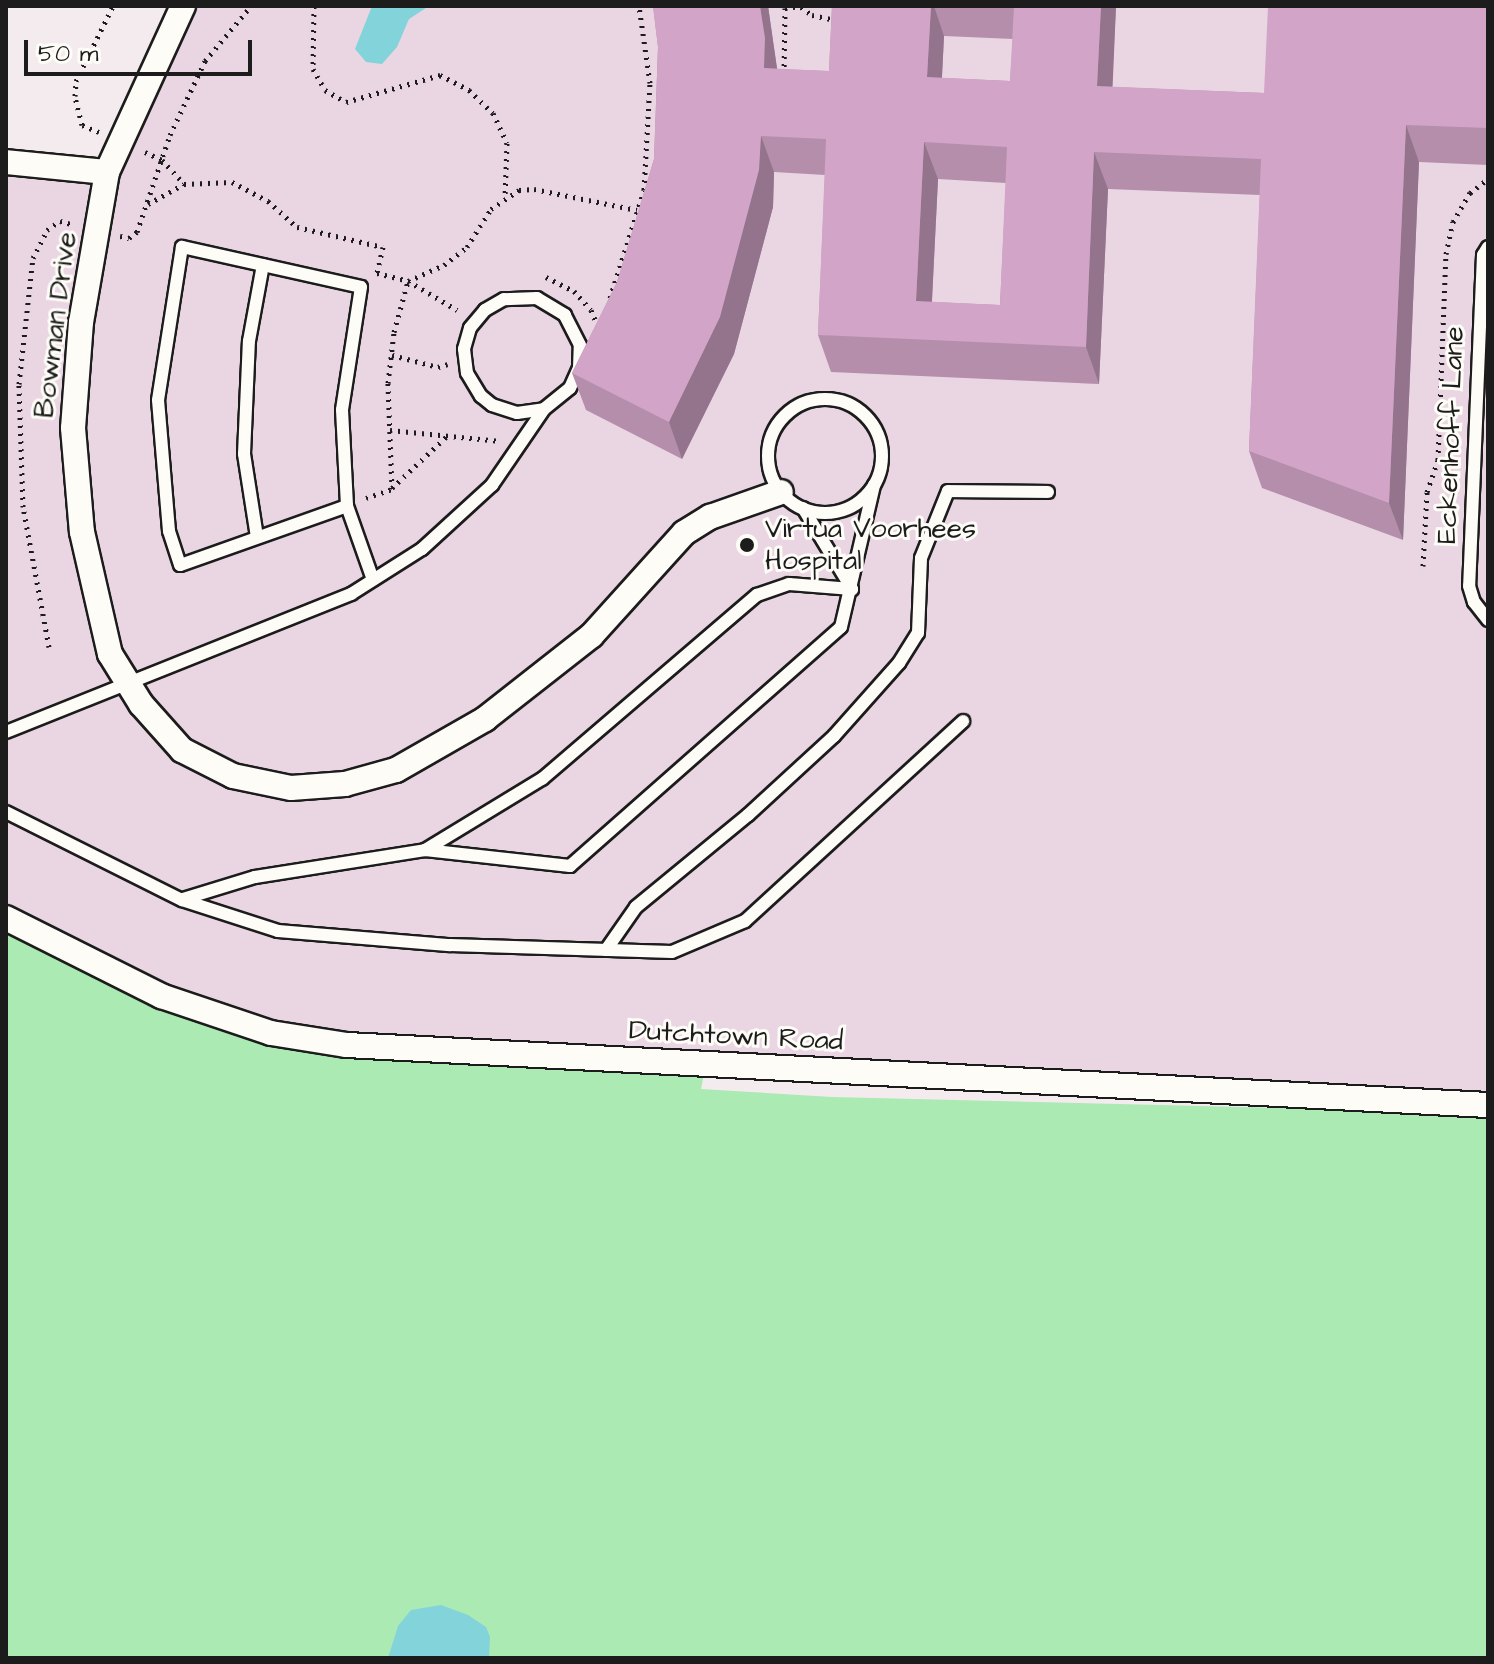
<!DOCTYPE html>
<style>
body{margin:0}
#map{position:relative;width:1494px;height:1664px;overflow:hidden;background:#f4ebee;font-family:"Architects Daughter",sans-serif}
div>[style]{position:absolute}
.built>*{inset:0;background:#ead6e3}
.green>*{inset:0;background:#abeab2}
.water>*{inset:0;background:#82d3da}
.path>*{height:5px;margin-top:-2.5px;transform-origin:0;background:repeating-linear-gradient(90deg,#1c1c1c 0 2px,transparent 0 8px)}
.roads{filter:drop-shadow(2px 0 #1c1c1c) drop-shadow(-2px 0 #1c1c1c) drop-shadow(0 2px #1c1c1c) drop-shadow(0 -2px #1c1c1c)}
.lane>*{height:12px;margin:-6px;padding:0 6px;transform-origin:6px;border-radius:6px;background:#fdfcf7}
.lane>.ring{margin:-6px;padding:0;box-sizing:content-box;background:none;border:12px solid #fdfcf7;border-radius:50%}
.street>*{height:24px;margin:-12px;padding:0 12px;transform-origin:12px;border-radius:12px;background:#fdfcf7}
.wall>*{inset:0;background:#b58eac}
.shaded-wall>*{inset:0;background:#93748c}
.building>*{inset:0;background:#d2a5c8}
.dots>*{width:22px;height:22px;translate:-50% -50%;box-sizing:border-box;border:4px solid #fdfcf7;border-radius:50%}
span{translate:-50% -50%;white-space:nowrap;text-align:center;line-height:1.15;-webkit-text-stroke:6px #fdfcf7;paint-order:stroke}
.street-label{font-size:28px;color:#1c1c1c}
.poi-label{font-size:28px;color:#1c1c1c}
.left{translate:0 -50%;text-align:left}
.frame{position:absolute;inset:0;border:8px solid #1c1c1c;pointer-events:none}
.scale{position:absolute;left:24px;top:40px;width:228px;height:36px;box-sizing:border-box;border:4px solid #1c1c1c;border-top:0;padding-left:10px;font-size:24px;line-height:28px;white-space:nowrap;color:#1c1c1c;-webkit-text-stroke:6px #fdfcf7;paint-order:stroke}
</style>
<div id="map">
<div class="built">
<div style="clip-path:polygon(183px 6px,1488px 6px,1488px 1105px,271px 1033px,6px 918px,6px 162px,107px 172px)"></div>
</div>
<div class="green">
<div style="clip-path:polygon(6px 918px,271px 1033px,706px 1064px,701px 1089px,832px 1097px,1488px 1113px,1488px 1658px,6px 1658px)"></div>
</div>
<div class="water">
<div style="clip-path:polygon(372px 6px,429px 6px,409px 19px,397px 47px,382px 64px,366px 62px,355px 49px)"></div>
<div style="clip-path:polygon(441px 1605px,468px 1615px,486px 1627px,490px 1637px,489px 1658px,388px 1658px,398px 1626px,411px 1610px)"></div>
</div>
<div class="path">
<div style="left:314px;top:6px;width:63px;rotate:90.9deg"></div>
<div style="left:313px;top:69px;width:24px;rotate:60deg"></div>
<div style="left:325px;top:90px;width:24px;rotate:30deg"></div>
<div style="left:346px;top:102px;width:98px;rotate:-16deg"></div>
<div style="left:440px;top:75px;width:33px;rotate:27deg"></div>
<div style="left:469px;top:90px;width:33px;rotate:44deg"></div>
<div style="left:493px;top:113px;width:33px;rotate:65deg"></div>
<div style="left:507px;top:143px;width:54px;rotate:92.1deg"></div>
<div style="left:801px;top:7px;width:14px;rotate:36deg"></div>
<div style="left:812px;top:15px;width:25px;rotate:12deg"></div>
<div style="left:784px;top:74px;width:66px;rotate:-89.1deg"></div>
<div style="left:785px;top:8px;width:16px;rotate:-7deg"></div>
<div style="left:99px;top:132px;width:18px;rotate:-158deg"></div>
<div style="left:82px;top:125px;width:30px;rotate:-104deg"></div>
<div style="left:75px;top:96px;width:15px;rotate:-86deg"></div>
<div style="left:76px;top:81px;width:84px;rotate:-63.7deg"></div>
<div style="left:145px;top:152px;width:19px;rotate:25deg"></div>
<div style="left:162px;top:160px;width:33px;rotate:47deg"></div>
<div style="left:148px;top:204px;width:41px;rotate:-29.1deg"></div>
<div style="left:184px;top:184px;width:48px;rotate:-2.4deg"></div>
<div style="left:232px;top:182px;width:41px;rotate:27.8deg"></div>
<div style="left:268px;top:201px;width:39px;rotate:42deg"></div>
<div style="left:297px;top:227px;width:88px;rotate:13.1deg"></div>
<div style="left:383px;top:247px;width:27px;rotate:103deg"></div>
<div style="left:377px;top:273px;width:32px;rotate:14deg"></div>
<div style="left:408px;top:281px;width:57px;rotate:30.6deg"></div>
<div style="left:120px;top:236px;width:9px;rotate:13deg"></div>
<div style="left:129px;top:238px;width:10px;rotate:-37deg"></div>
<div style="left:137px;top:232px;width:102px;rotate:-71.2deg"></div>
<div style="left:170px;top:135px;width:82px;rotate:-64.7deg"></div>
<div style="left:205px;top:61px;width:72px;rotate:-50.1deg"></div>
<div style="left:546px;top:277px;width:31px;rotate:27deg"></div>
<div style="left:574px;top:291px;width:25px;rotate:48deg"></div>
<div style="left:591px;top:310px;width:21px;rotate:67deg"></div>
<div style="left:610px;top:298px;width:113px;rotate:-72.5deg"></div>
<div style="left:644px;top:190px;width:107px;rotate:-86.8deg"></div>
<div style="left:650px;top:83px;width:78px;rotate:-98.1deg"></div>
<div style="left:392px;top:355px;width:48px;rotate:14.6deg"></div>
<div style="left:438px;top:367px;width:10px;rotate:-17deg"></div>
<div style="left:390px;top:430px;width:111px;rotate:5.7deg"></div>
<div style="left:392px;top:488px;width:77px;rotate:-43.4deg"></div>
<div style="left:366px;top:498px;width:28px;rotate:-19deg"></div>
<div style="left:392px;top:489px;width:106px;rotate:-92.2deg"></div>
<div style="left:388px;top:383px;width:51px;rotate:-83.3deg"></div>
<div style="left:394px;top:332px;width:53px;rotate:-74.6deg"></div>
<div style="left:408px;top:281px;width:39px;rotate:-24deg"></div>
<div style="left:444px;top:265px;width:29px;rotate:-38deg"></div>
<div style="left:467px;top:247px;width:45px;rotate:-57.7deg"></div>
<div style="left:491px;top:209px;width:34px;rotate:-34deg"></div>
<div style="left:519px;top:190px;width:15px;rotate:-4deg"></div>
<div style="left:534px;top:189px;width:105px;rotate:11.5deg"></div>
<div style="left:1423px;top:566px;width:74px;rotate:-86.9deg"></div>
<div style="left:1427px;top:492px;width:34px;rotate:-71deg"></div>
<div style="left:1438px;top:460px;width:206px;rotate:-87.8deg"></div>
<div style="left:1446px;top:254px;width:33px;rotate:-78deg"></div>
<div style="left:1453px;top:222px;width:34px;rotate:-60deg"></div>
<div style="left:1470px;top:193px;width:23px;rotate:-38deg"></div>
<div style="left:49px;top:647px;width:142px;rotate:-100.5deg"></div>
<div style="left:23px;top:507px;width:123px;rotate:-91.9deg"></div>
<div style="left:19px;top:384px;width:127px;rotate:-83.7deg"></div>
<div style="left:33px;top:258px;width:31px;rotate:-63deg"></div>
<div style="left:47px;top:230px;width:16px;rotate:-35deg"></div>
<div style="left:60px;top:221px;width:11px;rotate:15deg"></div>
</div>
<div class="roads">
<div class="lane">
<div style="left:1488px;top:247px;width:9px;rotate:122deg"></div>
<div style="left:1483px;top:255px;width:331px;rotate:92.4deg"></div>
<div style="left:1469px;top:586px;width:17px;rotate:73deg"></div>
<div style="left:1474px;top:602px;width:23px;rotate:52deg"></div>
<div class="ring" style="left:768px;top:399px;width:102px;height:102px"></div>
<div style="left:347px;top:506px;width:177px;rotate:160.5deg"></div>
<div style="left:180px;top:565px;width:36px;rotate:-108deg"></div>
<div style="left:169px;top:531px;width:131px;rotate:-94.8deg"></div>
<div style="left:158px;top:400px;width:155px;rotate:-81.1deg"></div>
<div style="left:182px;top:247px;width:183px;rotate:12.6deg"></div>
<div style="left:361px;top:287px;width:124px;rotate:98.8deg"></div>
<div style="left:342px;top:410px;width:96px;rotate:87deg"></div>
<div style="left:347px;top:506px;width:78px;rotate:70.6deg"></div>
<div style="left:803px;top:508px;width:95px;rotate:58.8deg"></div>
<div style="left:257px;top:537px;width:84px;rotate:-98.9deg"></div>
<div style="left:244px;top:454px;width:113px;rotate:-87.5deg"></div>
<div style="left:249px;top:341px;width:77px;rotate:-79.6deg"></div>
<div style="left:6px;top:732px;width:372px;rotate:-21.8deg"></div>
<div style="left:351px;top:594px;width:84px;rotate:-32.4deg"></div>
<div style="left:422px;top:549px;width:95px;rotate:-42.4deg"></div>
<div style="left:492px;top:485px;width:92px;rotate:-55.6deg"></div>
<div style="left:544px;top:409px;width:33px;rotate:-39deg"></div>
<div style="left:570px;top:388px;width:22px;rotate:-66deg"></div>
<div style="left:579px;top:368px;width:23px;rotate:-88deg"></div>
<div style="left:580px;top:345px;width:34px;rotate:-117deg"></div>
<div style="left:565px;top:315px;width:33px;rotate:-149deg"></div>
<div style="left:537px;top:298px;width:33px;rotate:178deg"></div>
<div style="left:504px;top:299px;width:22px;rotate:150deg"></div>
<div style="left:485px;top:310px;width:23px;rotate:130deg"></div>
<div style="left:470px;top:328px;width:22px;rotate:106deg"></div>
<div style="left:464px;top:349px;width:24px;rotate:83deg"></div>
<div style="left:467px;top:373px;width:27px;rotate:59deg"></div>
<div style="left:481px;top:396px;width:14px;rotate:39deg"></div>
<div style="left:492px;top:405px;width:26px;rotate:18deg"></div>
<div style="left:517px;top:413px;width:27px;rotate:-8deg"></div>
<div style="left:6px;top:812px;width:197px;rotate:26.6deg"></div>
<div style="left:182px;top:900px;width:101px;rotate:17.9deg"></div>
<div style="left:278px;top:931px;width:173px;rotate:4.7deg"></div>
<div style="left:450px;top:945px;width:222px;rotate:1.8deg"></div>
<div style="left:672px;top:952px;width:79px;rotate:-23deg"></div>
<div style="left:745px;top:921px;width:296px;rotate:-42.5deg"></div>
<div style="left:425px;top:850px;width:137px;rotate:-31.3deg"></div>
<div style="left:542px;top:779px;width:283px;rotate:-40.6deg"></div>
<div style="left:757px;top:595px;width:34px;rotate:-19deg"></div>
<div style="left:789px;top:584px;width:63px;rotate:4.5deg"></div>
<div style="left:183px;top:899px;width:75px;rotate:-17deg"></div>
<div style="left:255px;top:877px;width:172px;rotate:-9deg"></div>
<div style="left:425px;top:850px;width:146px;rotate:6.3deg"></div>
<div style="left:570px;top:866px;width:361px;rotate:-41.4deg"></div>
<div style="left:841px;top:627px;width:146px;rotate:-76.9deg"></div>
<div style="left:606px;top:950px;width:52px;rotate:-55.1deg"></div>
<div style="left:636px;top:907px;width:145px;rotate:-39.4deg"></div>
<div style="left:748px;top:815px;width:117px;rotate:-42.6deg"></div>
<div style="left:834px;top:736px;width:98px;rotate:-48.3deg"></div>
<div style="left:899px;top:663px;width:36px;rotate:-58deg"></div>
<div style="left:918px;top:633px;width:75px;rotate:-87.7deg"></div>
<div style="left:921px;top:558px;width:72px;rotate:-68.1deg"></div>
<div style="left:948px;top:491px;width:100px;rotate:0.6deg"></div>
</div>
<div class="street">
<div style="left:183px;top:6px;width:183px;rotate:114.6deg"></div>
<div style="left:107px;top:172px;width:152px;rotate:99.8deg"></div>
<div style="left:81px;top:322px;width:106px;rotate:94.3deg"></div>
<div style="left:73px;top:428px;width:104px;rotate:85.1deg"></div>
<div style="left:82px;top:532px;width:125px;rotate:77.1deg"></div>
<div style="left:110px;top:654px;width:59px;rotate:58.2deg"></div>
<div style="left:141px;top:704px;width:62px;rotate:48.3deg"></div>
<div style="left:182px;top:750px;width:57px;rotate:27deg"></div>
<div style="left:233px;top:776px;width:59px;rotate:11.7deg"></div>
<div style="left:291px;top:788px;width:54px;rotate:-4.2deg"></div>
<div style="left:345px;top:784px;width:53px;rotate:-15.4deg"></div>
<div style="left:396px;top:770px;width:103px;rotate:-29.8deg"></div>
<div style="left:485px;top:719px;width:135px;rotate:-38.1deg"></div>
<div style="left:591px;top:636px;width:139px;rotate:-47.9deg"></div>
<div style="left:684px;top:533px;width:31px;rotate:-32deg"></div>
<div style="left:710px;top:517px;width:75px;rotate:-19.4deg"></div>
<div style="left:6px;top:162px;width:101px;rotate:5.7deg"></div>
<div style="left:6px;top:918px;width:174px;rotate:26.7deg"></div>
<div style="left:161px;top:996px;width:116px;rotate:18.6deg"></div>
<div style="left:271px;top:1033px;width:77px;rotate:9deg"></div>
<div style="left:347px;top:1045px;width:1143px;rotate:3.01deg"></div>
</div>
</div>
<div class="wall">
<div style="clip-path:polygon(evenodd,653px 6px,768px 6px,777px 69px,829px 71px,832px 6px,1116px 6px,1112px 87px,1264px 93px,1488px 6px,1488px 165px,1419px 162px,1403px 540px,1262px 488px,1249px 451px,1260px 195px,1108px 189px,1099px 384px,831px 372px,818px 335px,825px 175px,774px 172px,773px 207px,734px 354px,682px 459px,586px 410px,572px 373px,617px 282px,654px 159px,658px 47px,653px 6px,944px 36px,1013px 39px,1010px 81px,942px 78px,944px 36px,653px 6px,938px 179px,1006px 183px,1000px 305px,932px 302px,938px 179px)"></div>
</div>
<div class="shaded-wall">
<div style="clip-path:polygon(760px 6px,768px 6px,778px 75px,764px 68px)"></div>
<div style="clip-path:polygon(931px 6px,934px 6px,944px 36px,940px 114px,927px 77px)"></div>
<div style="clip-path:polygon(1101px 6px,1116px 6px,1111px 123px,1097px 86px)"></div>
<div style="clip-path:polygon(1406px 125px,1419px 162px,1403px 540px,1389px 503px)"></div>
<div style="clip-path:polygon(761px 136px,774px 172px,773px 207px,734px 354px,682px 459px,669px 422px)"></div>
<div style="clip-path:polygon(924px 142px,938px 179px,930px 338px,916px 301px)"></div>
<div style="clip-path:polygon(1094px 152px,1108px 189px,1099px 384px,1086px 347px)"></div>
</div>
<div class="building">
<div style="clip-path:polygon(evenodd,653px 6px,760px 6px,765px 38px,764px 68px,829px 71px,832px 6px,931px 6px,927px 77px,1010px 81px,1014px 6px,1101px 6px,1097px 86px,1264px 93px,1268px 6px,1488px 6px,1488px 128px,1406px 125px,1389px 503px,1249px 451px,1261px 159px,1094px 152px,1086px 347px,818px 335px,826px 139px,761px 136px,759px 170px,720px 317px,669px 422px,572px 373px,617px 282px,654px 159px,658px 47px,653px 6px,924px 142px,1007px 147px,1000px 305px,916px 301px,924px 142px)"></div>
</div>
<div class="dots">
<div style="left:747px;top:545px;background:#1c1c1c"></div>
</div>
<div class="street-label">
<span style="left:56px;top:325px;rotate:-83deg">Bowman Drive</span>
<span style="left:1451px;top:435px;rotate:-88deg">Eckenhoff Lane</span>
<span style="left:736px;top:1036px;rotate:3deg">Dutchtown Road</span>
</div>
<div class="poi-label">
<span class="left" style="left:765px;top:545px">Virtua Voorhees<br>Hospital</span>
</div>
<div class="frame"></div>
<div class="scale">50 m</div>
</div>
